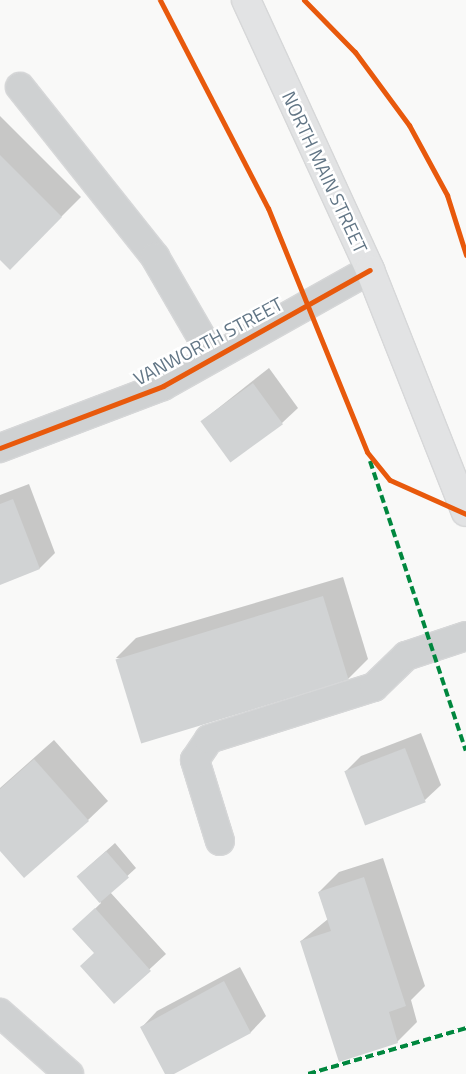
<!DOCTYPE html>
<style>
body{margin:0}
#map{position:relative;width:466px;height:1074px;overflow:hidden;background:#f9f9f8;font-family:"Titillium Web",sans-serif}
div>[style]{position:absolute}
.shadow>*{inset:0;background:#0003}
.building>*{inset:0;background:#d1d3d4;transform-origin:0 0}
.roads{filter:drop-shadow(1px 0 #d6d7d8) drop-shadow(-1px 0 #d6d7d8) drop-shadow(0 1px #d6d7d8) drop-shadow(0 -1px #d6d7d8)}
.minor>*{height:28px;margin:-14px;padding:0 14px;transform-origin:14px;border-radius:14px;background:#cfd1d2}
.major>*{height:28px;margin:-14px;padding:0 14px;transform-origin:14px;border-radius:14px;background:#e2e3e4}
.quiet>*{height:4px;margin-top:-2px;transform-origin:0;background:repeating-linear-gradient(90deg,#00873e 0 8px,transparent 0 12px)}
.cycleway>*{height:5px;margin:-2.5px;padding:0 2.5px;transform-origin:2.5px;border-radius:2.5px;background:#e8590c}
span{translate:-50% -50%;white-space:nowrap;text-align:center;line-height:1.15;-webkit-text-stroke:5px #fff;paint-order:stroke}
.street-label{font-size:19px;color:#627686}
</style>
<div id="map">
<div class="shadow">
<div style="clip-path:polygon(0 116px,81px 197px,10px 268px,0 258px)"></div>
<div style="clip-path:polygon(269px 368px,298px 408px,282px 423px,202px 421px)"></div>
<div style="clip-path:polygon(29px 484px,55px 553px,40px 568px,0 584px,0 495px)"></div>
<div style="clip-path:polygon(343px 577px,368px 659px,348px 679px,116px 658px,136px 638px)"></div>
<div style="clip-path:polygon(421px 733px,441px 785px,425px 800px,345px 772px,361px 756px)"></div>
<div style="clip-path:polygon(54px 740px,108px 801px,88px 820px,0 849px,0 788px)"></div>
<div style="clip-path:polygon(115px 843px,136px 868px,110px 892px,166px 954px,114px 1002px,95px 952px,74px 929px,101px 903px,78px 876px)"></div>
<div style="clip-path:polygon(383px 858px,425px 986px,411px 1000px,417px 1022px,397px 1042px,301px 941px,328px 919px,319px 892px,339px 872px)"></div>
<div style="clip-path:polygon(240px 967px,266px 1016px,251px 1032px,167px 1074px,142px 1027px,157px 1011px)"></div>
</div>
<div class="building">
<div style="clip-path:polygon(0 155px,62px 217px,10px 270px,0 260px)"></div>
<div style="left:253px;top:383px;width:51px;height:65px;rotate:54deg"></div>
<div style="clip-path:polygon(13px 499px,40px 569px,0 585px,0 504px)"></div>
<div style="left:323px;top:596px;width:88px;height:217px;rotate:73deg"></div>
<div style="left:405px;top:748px;width:58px;height:65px;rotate:69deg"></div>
<div style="clip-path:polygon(34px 759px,89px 821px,24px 878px,0 851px,0 789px)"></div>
<div style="left:106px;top:851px;width:35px;height:39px;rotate:49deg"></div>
<div style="clip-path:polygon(364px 877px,406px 1006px,389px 1012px,398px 1043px,339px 1062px,300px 941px,331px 931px,318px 892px)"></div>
<div style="clip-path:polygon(95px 908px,151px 971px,114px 1004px,80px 966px,94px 953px,72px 929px)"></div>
<div style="clip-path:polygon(224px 981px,251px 1033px,174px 1074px,165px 1074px,140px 1027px)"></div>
</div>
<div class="roads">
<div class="minor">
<div style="left:20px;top:87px;width:217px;rotate:51.5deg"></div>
<div style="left:155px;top:257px;width:116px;rotate:59.9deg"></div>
<div style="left:0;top:448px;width:174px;rotate:-20.8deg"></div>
<div style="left:163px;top:386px;width:237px;rotate:-29.3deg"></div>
<div style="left:220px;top:841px;width:85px;rotate:-107.2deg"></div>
<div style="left:195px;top:760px;width:25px;rotate:-56deg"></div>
<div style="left:209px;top:739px;width:173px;rotate:-17.5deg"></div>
<div style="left:374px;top:687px;width:45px;rotate:-44.1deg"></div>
<div style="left:406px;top:656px;width:63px;rotate:-18.4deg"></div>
<div style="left:0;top:1013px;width:92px;rotate:41.5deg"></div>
</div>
<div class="major">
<div style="left:246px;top:0;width:297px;rotate:65.3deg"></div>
<div style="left:370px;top:270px;width:260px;rotate:68.4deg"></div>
</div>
</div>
<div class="quiet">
<div style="left:370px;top:461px;width:305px;rotate:71.7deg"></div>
<div style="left:308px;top:1074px;width:165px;rotate:-16.2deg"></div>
</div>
<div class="cycleway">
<div style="left:160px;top:0;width:234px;rotate:62.6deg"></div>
<div style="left:268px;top:208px;width:263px;rotate:67.9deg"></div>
<div style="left:367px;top:452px;width:36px;rotate:51deg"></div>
<div style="left:390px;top:480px;width:83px;rotate:24.1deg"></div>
<div style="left:304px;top:0;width:73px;rotate:45.6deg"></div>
<div style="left:355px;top:52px;width:91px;rotate:53.5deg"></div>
<div style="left:409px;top:125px;width:80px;rotate:61.5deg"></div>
<div style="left:447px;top:195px;width:63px;rotate:72.4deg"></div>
<div style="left:0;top:448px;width:174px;rotate:-20.8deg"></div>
<div style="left:163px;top:386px;width:237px;rotate:-29.3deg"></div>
</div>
<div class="street-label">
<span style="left:325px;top:172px;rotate:65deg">NORTH MAIN STREET</span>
<span style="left:208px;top:341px;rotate:-28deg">VANWORTH STREET</span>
</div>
</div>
